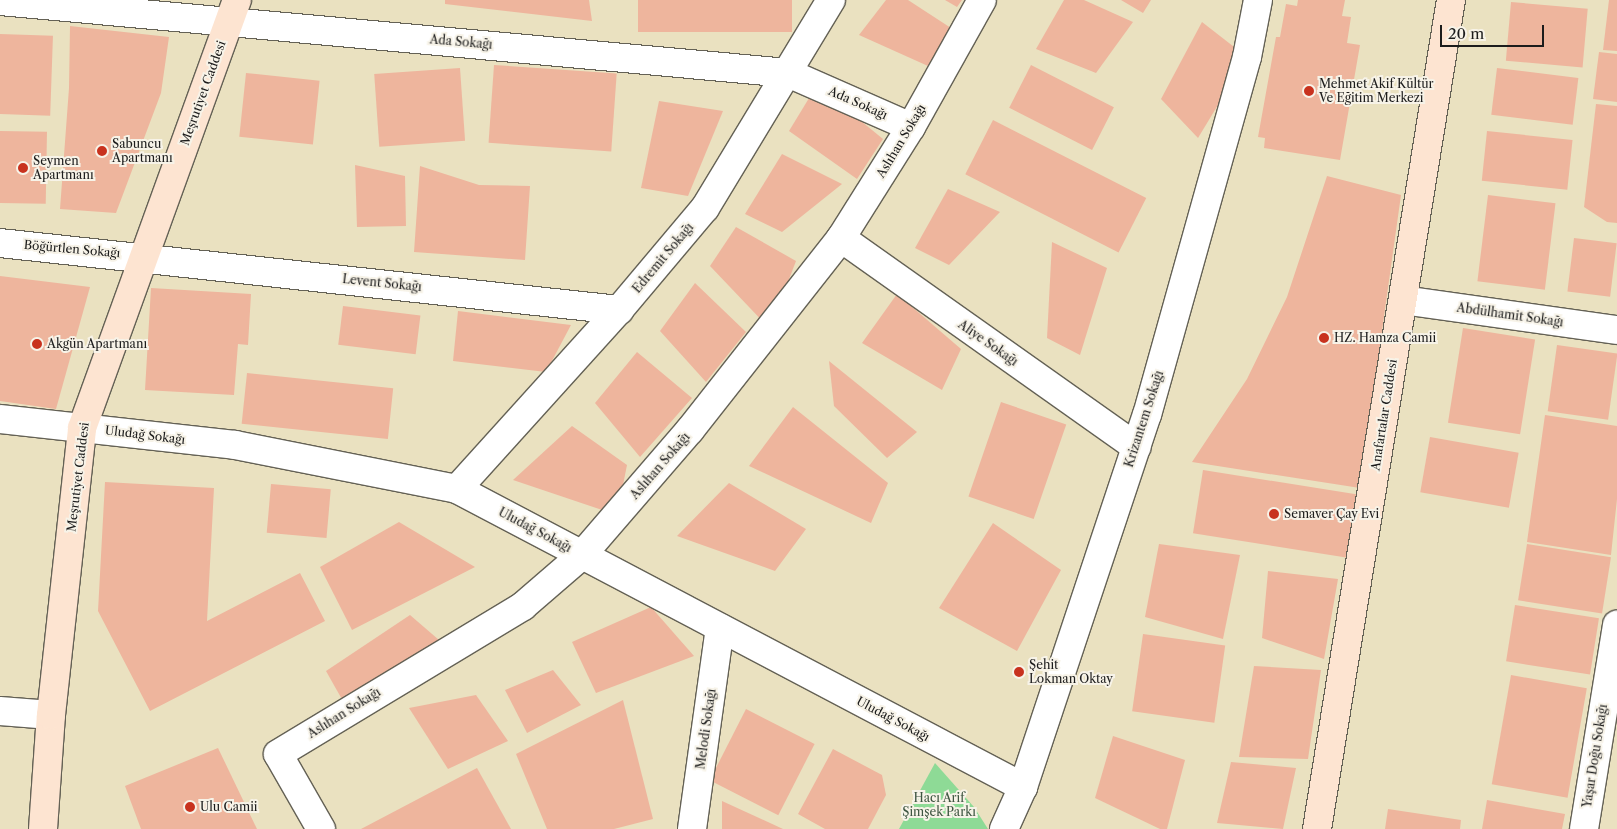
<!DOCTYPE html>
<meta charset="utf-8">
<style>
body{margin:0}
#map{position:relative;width:1617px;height:829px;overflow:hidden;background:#eae1c0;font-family:"Libre Caslon Text",serif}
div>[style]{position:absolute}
.green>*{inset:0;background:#8eda96}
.building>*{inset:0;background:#eeb59d;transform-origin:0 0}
.roads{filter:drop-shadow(1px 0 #646155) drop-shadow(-1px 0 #646155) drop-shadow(0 1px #646155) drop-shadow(0 -1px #646155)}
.street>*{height:28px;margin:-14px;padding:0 14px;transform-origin:14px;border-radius:14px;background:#fff}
.secondary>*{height:28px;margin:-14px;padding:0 14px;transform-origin:14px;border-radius:14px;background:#fde4d1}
.dots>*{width:14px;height:14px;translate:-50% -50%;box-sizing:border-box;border:2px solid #f7f3e8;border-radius:50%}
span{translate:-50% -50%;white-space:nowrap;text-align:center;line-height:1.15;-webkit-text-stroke:4px #f7f3e8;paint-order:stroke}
.street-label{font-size:12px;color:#1c1c1c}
.poi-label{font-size:12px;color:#1c1c1c}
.left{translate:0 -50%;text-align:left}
.park-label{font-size:12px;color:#3e5541}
.scale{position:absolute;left:1440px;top:25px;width:104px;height:22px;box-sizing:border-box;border:2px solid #1c1c1c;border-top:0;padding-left:6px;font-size:15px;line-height:18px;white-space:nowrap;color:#1c1c1c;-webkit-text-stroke:4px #f7f3e8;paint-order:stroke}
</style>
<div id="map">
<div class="green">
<div style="clip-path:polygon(935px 763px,974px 807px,988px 829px,899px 829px)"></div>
</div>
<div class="building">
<div style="clip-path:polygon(445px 0,589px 0,592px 21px,445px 4px)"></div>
<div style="left:638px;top:0;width:154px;height:32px"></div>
<div style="clip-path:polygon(886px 0,908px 0,951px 28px,928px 66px,859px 35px)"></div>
<div style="clip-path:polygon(945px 0,962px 0,957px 7px)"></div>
<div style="clip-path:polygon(1064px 0,1084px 0,1133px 22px,1096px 73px,1036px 49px)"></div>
<div style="clip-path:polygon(1121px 0,1151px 0,1143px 13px)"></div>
<div style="clip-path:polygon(1298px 0,1345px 0,1342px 16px,1351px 17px,1347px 43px,1360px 45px,1340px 160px,1264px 148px,1265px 138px,1258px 137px,1276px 37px,1280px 37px,1286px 4px,1297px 6px)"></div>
<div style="clip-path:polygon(1609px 0,1617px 0,1617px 51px,1603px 50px)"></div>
<div style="left:1511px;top:2px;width:77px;height:59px;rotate:5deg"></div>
<div style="clip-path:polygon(1202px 22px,1247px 57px,1198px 138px,1161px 99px)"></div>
<div style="clip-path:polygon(70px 26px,169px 37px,161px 93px,116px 213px,60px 209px,69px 88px)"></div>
<div style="left:0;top:34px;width:53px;height:80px;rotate:2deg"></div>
<div style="clip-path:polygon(1599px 52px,1617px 54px,1617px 102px,1593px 99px)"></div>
<div style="left:494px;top:65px;width:123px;height:78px;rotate:4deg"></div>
<div style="left:1031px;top:65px;width:93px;height:48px;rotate:27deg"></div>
<div style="left:460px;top:68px;width:73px;height:86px;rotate:86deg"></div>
<div style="left:1497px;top:68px;width:82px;height:47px;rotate:7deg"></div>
<div style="left:246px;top:73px;width:74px;height:64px;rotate:6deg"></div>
<div style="clip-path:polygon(817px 85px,883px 139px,857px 179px,789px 131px)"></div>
<div style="clip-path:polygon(659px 101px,723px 111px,688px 196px,641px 188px)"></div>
<div style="clip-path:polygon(1596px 104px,1617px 106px,1617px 223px,1607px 222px,1584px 207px)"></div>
<div style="left:993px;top:120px;width:172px;height:61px;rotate:27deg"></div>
<div style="left:0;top:131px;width:47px;height:72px;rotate:1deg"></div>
<div style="left:1487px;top:131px;width:86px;height:50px;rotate:6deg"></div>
<div style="clip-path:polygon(782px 154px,842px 184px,782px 232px,745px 214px)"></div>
<div style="clip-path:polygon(355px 165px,405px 176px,406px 226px,357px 227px)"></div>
<div style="clip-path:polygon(420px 166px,479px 185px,530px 186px,525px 260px,414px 252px)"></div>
<div style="clip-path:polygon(1327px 176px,1401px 195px,1360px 488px,1192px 462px,1247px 379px,1287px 297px)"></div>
<div style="clip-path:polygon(948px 189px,1000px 212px,949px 265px,915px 248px)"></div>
<div style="left:1488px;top:195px;width:68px;height:87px;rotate:7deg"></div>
<div style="clip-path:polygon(736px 227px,796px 261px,770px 329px,710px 266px)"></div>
<div style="left:1574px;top:238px;width:43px;height:54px;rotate:7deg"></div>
<div style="clip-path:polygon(1052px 242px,1107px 268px,1080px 355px,1047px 338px)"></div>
<div style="clip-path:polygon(0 276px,90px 287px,56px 409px,0 401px)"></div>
<div style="clip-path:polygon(695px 283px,746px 332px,706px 382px,660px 331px)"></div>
<div style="clip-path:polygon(151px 288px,251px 294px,248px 345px,238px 344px,234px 395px,145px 390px)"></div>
<div style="clip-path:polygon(897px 294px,961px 349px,942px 390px,862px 343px)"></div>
<div style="left:343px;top:306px;width:78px;height:39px;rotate:7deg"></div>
<div style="clip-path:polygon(458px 311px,571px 325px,546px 372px,453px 361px)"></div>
<div style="left:1463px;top:328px;width:73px;height:96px;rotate:9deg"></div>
<div style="left:1557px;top:345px;width:61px;height:67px;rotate:8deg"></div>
<div style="clip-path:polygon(637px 352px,692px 398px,640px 457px,595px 403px)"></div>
<div style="clip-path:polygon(829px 361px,917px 432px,887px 458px,834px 406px)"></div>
<div style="left:247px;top:373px;width:147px;height:51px;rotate:6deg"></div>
<div style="left:1001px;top:402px;width:69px;height:100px;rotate:19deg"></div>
<div style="clip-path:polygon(793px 407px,888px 483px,871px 523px,749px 466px)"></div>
<div style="clip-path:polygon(1545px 415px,1617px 426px,1617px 499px,1594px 496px,1617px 499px,1611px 555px,1527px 542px)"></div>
<div style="clip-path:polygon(572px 426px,627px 465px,617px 515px,513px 480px)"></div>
<div style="left:1430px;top:437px;width:90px;height:56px;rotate:10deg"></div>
<div style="left:1203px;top:470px;width:155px;height:64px;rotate:9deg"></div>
<div style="clip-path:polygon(105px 482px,214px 488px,207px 621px,300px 573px,325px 621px,150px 711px,98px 611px)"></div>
<div style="clip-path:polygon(729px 483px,806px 529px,775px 571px,677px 536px)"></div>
<div style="left:271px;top:484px;width:60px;height:49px;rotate:5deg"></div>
<div style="clip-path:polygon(399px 522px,475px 567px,352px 630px,320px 567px)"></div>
<div style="clip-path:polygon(993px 523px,1061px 570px,1017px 651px,939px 608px)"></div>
<div style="clip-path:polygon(1159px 544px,1240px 555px,1223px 639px,1145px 617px)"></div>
<div style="left:1527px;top:544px;width:85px;height:57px;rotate:9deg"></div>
<div style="clip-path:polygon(1268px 571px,1338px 579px,1324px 659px,1262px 638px)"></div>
<div style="left:1515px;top:605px;width:85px;height:57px;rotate:9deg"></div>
<div style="clip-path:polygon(651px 607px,694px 656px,596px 693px,572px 642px)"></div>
<div style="clip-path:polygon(410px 615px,439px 640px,348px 710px,326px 671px)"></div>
<div style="left:1143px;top:634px;width:83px;height:78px;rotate:8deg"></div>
<div style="clip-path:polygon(1254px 666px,1321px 670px,1308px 759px,1239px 757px)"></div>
<div style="clip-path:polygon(553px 670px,581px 705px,527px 733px,505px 690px)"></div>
<div style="left:1511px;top:675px;width:77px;height:111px;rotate:10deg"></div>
<div style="clip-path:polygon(476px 695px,508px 741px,448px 769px,409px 708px)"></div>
<div style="clip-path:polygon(623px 700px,653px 819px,614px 829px,547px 829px,516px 754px)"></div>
<div style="left:746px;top:709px;width:77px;height:80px;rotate:27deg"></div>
<div style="clip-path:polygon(1113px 736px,1185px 760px,1167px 829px,1160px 829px,1095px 798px)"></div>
<div style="clip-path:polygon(218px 748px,257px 829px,141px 829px,125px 786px)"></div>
<div style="clip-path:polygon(833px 749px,882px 775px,886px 795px,868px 829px,825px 829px,798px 814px)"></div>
<div style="clip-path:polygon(1231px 762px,1296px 768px,1283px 829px,1217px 823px)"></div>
<div style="clip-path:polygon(477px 768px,511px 829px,361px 829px)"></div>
<div style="clip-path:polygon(1487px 800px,1565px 814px,1562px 829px,1482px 829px)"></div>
<div style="clip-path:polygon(722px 801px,783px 829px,722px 829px)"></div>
<div style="clip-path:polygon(1388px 809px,1461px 820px,1460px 829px,1385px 829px)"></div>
</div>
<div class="roads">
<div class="street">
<div style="left:0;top:1px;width:791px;rotate:5.22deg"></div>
<div style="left:788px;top:73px;width:134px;rotate:23.7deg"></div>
<div style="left:841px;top:238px;width:362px;rotate:35.3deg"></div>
<div style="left:0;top:243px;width:623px;rotate:6.18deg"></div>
<div style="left:1403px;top:300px;width:216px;rotate:8deg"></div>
<div style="left:0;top:419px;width:236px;rotate:6.3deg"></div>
<div style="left:235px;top:445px;width:226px;rotate:11.2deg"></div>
<div style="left:457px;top:489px;width:640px;rotate:27.77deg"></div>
<div style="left:457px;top:489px;width:241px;rotate:-47.9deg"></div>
<div style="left:619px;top:310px;width:133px;rotate:-49.9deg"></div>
<div style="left:705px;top:208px;width:243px;rotate:-58.8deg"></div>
<div style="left:0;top:711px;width:51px;rotate:4.5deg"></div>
<div style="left:321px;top:829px;width:86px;rotate:-119.8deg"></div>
<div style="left:278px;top:754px;width:286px;rotate:-31.1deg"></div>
<div style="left:523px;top:606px;width:78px;rotate:-40.8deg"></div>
<div style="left:582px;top:555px;width:165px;rotate:-49.2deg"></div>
<div style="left:690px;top:430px;width:244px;rotate:-51.8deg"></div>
<div style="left:841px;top:238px;width:131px;rotate:-57.8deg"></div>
<div style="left:911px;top:127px;width:145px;rotate:-60.8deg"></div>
<div style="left:692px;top:829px;width:203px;rotate:-82.1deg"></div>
<div style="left:1004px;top:829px;width:46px;rotate:-65.7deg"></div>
<div style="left:1023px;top:787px;width:392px;rotate:-71.6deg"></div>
<div style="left:1147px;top:415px;width:372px;rotate:-74.4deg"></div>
<div style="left:1247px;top:57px;width:58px;rotate:-79.1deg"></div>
<div style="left:1584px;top:829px;width:207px;rotate:-80.8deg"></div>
</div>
<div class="secondary">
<div style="left:43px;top:829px;width:114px;rotate:-86deg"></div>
<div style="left:51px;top:715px;width:289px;rotate:-83.8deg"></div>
<div style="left:82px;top:428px;width:455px;rotate:-70.1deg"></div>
<div style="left:1317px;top:829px;width:840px;rotate:-80.82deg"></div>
</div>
</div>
<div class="dots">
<div style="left:1309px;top:91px;background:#c8321e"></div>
<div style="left:102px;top:151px;background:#c8321e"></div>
<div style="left:23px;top:168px;background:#c8321e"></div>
<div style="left:1324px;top:338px;background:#c8321e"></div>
<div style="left:37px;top:344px;background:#c8321e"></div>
<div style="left:1274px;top:514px;background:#c8321e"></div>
<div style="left:1019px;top:672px;background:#c8321e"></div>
<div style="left:190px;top:807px;background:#c8321e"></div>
</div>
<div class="street-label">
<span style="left:461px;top:42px;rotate:5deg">Ada Sokağı</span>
<span style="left:203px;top:93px;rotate:-70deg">Meşrutiyet Caddesi</span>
<span style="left:858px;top:103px;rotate:24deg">Ada Sokağı</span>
<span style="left:901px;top:141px;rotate:-59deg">Aslıhan Sokağı</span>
<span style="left:72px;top:249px;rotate:5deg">Böğürtlen Sokağı</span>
<span style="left:663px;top:258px;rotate:-50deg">Edremit Sokağı</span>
<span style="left:382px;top:283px;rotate:6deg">Levent Sokağı</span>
<span style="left:1510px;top:315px;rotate:8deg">Abdülhamit Sokağı</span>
<span style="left:988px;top:343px;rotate:35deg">Aliye Sokağı</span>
<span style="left:1384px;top:415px;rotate:-81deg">Anafartalar Caddesi</span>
<span style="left:1144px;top:419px;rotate:-72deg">Krizantem Sokağı</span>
<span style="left:145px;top:435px;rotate:7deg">Uludağ Sokağı</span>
<span style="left:660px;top:466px;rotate:-49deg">Aslıhan Sokağı</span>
<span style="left:78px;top:477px;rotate:-83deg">Meşrutiyet Caddesi</span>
<span style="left:535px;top:530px;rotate:28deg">Uludağ Sokağı</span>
<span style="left:344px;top:713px;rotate:-32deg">Aslıhan Sokağı</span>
<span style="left:893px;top:719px;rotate:28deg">Uludağ Sokağı</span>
<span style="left:706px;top:729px;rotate:-82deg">Melodi Sokağı</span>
<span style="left:1595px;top:756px;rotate:-81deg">Yaşar Doğu Sokağı</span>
</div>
<div class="poi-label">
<span class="left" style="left:1319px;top:91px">Mehmet Akif Kültür<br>Ve Eğitim Merkezi</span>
<span class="left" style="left:112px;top:151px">Sabuncu<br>Apartmanı</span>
<span class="left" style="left:33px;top:168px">Seymen<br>Apartmanı</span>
<span class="left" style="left:1334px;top:338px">HZ. Hamza Camii</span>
<span class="left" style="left:47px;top:344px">Akgün Apartmanı</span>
<span class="left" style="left:1284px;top:514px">Semaver Çay Evi</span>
<span class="left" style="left:1029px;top:672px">Şehit<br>Lokman Oktay</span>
<span class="left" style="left:200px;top:807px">Ulu Camii</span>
</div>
<div class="park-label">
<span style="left:939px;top:805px">Hacı Arif<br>Şimşek Parkı</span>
</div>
<div class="scale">20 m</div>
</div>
